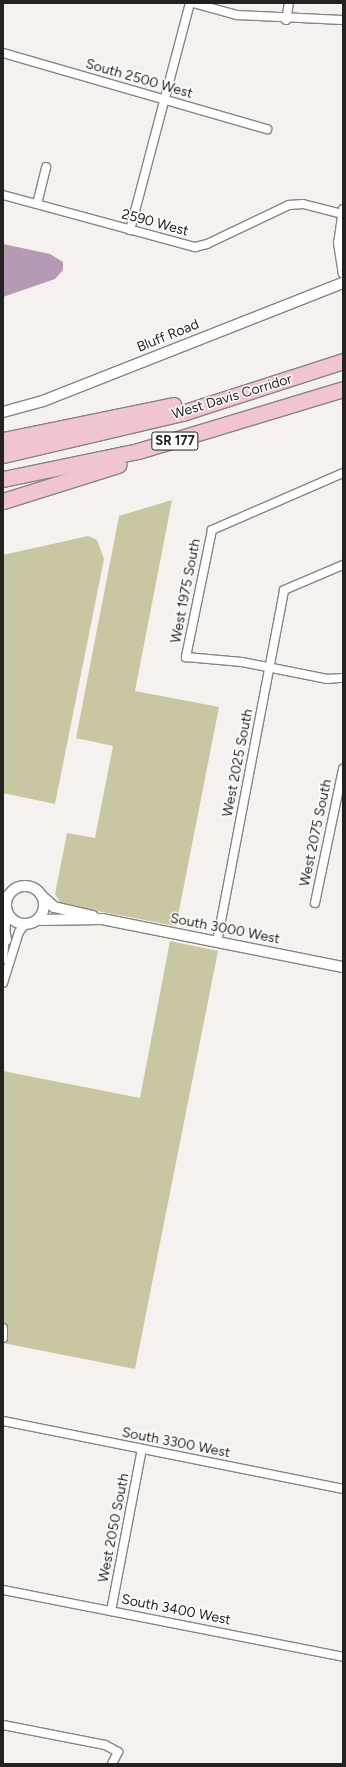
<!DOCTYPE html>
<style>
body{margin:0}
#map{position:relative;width:346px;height:1767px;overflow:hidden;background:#f5f1ef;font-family:Figtree,sans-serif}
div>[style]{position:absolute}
.green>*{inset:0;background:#c9c6a2}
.water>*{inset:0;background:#b69ab3}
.roads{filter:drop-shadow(1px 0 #888483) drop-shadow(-1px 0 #888483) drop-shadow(0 1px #888483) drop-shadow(0 -1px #888483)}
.minor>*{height:8px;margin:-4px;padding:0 4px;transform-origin:4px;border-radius:4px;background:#fff}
.tertiary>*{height:10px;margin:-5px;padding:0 5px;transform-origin:5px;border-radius:5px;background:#fff}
.tertiary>.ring{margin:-5px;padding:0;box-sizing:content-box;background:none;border:10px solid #fff;border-radius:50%}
.motorway>*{height:15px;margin:-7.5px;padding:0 7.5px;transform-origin:7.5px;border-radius:7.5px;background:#f1c5cf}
span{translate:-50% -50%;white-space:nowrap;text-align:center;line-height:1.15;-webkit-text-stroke:3px #fff;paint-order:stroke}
.shield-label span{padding:1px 3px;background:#fff;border:1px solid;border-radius:3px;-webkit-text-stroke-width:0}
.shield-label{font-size:13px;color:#232221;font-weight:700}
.street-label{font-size:14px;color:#232221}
.frame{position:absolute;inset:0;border:4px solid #232221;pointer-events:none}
</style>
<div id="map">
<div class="green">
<div style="clip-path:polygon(172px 500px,135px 691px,219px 707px,176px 926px,61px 904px,55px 894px,67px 833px,95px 838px,113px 746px,76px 738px,119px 516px)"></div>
<div style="clip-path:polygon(88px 536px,97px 540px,104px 559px,55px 804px,3px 793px,3px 555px)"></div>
<div style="clip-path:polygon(170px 941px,218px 951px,135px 1369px,3px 1343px,3px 1071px,140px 1098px)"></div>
</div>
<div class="water">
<div style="clip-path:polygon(3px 244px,50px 254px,63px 262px,63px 270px,55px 279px,3px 297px)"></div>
</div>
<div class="roads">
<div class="minor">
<div style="left:193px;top:3px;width:46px;rotate:15.3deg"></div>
<div style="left:237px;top:15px;width:106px;rotate:2.7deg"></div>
<div style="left:286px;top:20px;width:17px;rotate:-80deg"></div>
<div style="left:3px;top:53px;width:275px;rotate:16.1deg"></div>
<div style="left:3px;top:195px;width:199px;rotate:15.2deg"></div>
<div style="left:195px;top:247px;width:12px;rotate:-14deg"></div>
<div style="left:207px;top:244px;width:91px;rotate:-25.4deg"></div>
<div style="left:289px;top:205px;width:14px;rotate:-4deg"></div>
<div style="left:303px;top:204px;width:40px;rotate:14.4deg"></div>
<div style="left:37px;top:204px;width:38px;rotate:-76deg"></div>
<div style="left:343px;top:209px;width:34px;rotate:98deg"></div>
<div style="left:338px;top:243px;width:31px;rotate:81deg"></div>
<div style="left:130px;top:230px;width:235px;rotate:-75.2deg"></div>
<div style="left:343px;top:473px;width:143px;rotate:156.5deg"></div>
<div style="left:212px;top:530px;width:130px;rotate:101.6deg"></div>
<div style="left:186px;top:657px;width:56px;rotate:5.1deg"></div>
<div style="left:242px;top:662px;width:87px;rotate:11.3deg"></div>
<div style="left:327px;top:679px;width:16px;rotate:-4deg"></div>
<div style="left:315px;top:903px;width:137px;rotate:-78.2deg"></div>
<div style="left:217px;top:942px;width:358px;rotate:-79.2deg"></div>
<div style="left:284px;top:590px;width:64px;rotate:-23deg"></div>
<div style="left:3px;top:959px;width:48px;rotate:-85.2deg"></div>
<div style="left:3px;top:983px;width:53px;rotate:-72.6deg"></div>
<div style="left:19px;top:932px;width:10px;rotate:-53deg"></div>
<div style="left:3px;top:1328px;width:10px;rotate:90deg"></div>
<div style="left:3px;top:1421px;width:347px;rotate:11.3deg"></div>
<div style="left:3px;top:1590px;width:347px;rotate:11.1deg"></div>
<div style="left:111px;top:1611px;width:165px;rotate:-79.2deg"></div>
<div style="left:3px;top:1725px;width:104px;rotate:11.1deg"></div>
<div style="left:105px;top:1745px;width:15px;rotate:28deg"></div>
<div style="left:118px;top:1752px;width:13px;rotate:117deg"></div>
</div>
<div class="tertiary">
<div style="left:3px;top:412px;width:41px;rotate:-15.4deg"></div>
<div style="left:43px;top:401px;width:322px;rotate:-21.5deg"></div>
<div class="ring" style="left:6px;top:886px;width:28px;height:28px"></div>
<div style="left:43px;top:897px;width:15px;rotate:42deg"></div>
<div style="left:54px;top:907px;width:40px;rotate:13deg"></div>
<div style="left:37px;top:920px;width:65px;rotate:-0.9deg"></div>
<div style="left:102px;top:919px;width:246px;rotate:11.3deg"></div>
<div style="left:3px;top:924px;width:16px;rotate:79deg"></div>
</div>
<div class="motorway">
<div style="left:3px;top:440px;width:174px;rotate:-11.6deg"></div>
<div style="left:3px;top:455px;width:184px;rotate:-13.2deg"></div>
<div style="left:182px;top:413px;width:169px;rotate:-17.9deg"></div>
<div style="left:3px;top:479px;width:138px;rotate:-11.7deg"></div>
<div style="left:138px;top:451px;width:214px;rotate:-16.8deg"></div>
<div style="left:3px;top:501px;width:121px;rotate:-17.4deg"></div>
</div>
</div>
<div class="shield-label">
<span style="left:175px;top:441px">SR 177</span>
</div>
<div class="street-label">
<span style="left:139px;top:79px;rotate:16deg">South 2500 West</span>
<span style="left:155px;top:223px;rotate:15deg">2590 West</span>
<span style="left:168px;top:336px;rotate:-22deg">Bluff Road</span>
<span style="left:232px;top:397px;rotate:-17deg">West Davis Corridor</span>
<span style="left:186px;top:591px;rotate:-79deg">West 1975 South</span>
<span style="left:238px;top:763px;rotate:-79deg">West 2025 South</span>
<span style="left:316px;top:833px;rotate:-78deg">West 2075 South</span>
<span style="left:225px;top:929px;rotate:11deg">South 3000 West</span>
<span style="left:176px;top:1443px;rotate:11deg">South 3300 West</span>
<span style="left:114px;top:1528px;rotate:-79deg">West 2050 South</span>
<span style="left:176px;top:1610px;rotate:11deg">South 3400 West</span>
</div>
<div class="frame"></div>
</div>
